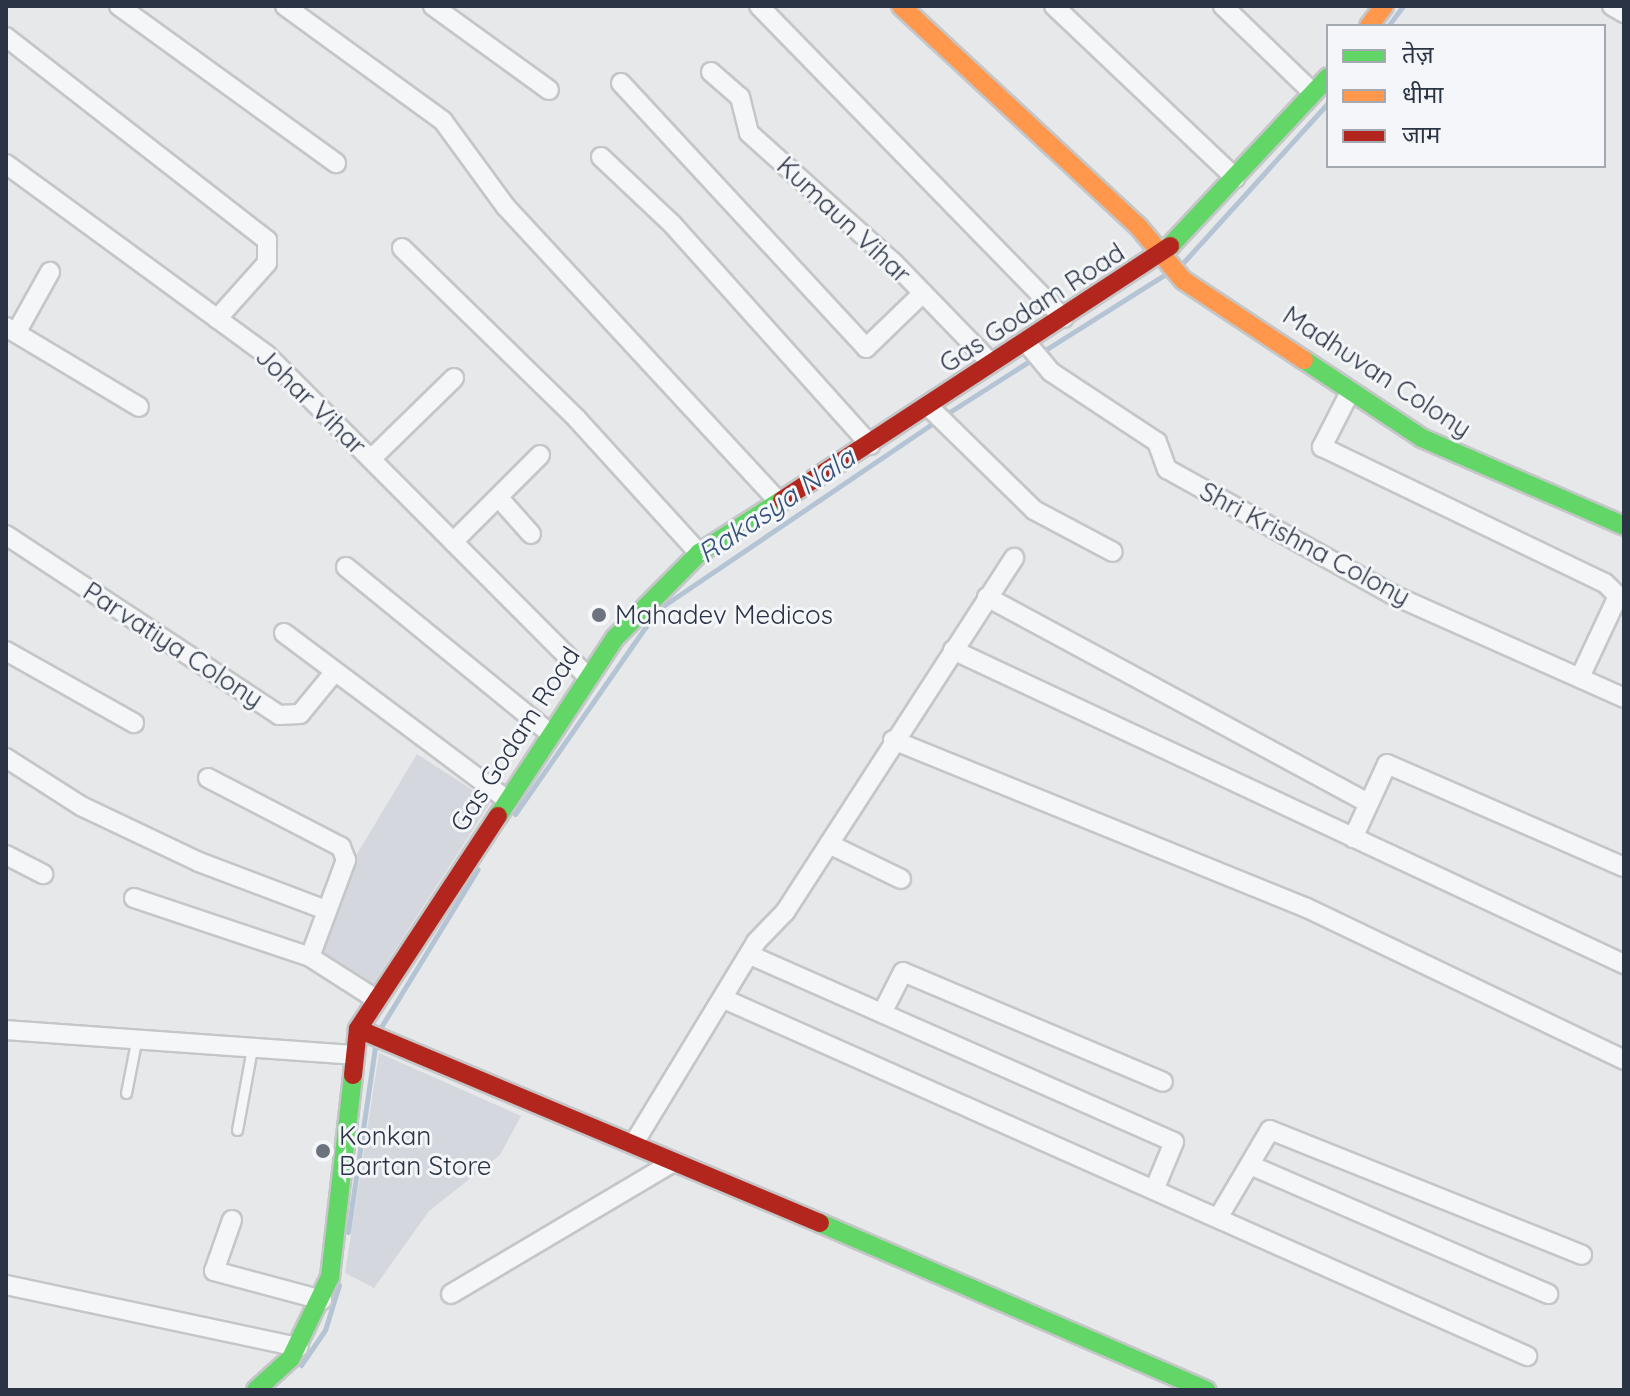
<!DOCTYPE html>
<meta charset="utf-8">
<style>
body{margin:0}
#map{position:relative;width:1630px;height:1396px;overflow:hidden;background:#e6e8ea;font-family:Quicksand,"Noto Sans Devanagari",sans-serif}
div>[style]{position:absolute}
.built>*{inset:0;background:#d4d7dd}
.stream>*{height:5px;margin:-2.5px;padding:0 2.5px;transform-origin:2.5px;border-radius:2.5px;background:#b4c4d5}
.roads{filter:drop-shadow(2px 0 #c4c6c8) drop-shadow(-2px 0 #c4c6c8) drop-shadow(0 2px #c4c6c8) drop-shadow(0 -2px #c4c6c8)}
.lane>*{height:9px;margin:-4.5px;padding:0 4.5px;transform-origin:4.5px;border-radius:4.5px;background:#f5f6f7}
.street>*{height:18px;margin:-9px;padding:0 9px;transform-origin:9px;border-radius:9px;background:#f5f6f7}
.fast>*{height:18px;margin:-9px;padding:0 9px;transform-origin:9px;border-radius:9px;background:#63d668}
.slow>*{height:18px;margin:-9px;padding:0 9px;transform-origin:9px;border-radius:9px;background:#ff974d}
.jam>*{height:18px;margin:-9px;padding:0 9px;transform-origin:9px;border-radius:9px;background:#b3261e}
.dots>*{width:22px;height:22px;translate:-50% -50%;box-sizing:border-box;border:4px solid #f4f6f9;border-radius:50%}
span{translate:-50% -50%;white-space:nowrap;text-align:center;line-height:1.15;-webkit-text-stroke:6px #f4f6f9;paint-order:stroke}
.street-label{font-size:26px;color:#2b3445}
.poi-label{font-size:26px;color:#2b3445}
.left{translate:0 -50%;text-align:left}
.water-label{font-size:28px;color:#34527a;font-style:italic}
.frame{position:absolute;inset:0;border:8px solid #2b3445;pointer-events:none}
.legend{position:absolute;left:1326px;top:24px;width:280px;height:144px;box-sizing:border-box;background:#f4f6f9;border:2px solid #a4a8b1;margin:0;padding:10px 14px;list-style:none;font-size:24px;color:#2b3445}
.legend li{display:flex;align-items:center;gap:16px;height:40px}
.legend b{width:40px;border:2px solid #a4a8b1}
</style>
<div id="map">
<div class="built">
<div style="clip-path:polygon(417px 754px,491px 802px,371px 987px,318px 958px,351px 864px)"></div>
<div style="clip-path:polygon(379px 1053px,521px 1116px,500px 1155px,429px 1211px,374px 1288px,345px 1273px)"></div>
</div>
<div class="stream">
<div style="left:1388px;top:26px;width:25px;rotate:-53deg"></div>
<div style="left:1181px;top:265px;width:219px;rotate:-47.8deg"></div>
<div style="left:1042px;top:352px;width:146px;rotate:-32.2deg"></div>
<div style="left:945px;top:415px;width:106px;rotate:-32.6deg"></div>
<div style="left:663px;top:606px;width:330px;rotate:-34.1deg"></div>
<div style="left:515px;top:814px;width:238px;rotate:-55.1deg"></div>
<div style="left:381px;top:1027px;width:185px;rotate:-58.5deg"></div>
<div style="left:348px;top:1232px;width:194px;rotate:-81.7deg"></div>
<div style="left:301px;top:1365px;width:42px;rotate:-55.6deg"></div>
<div style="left:325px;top:1330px;width:47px;rotate:-72.7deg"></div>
</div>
<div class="roads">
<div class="lane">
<div style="left:126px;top:1093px;width:52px;rotate:-78.9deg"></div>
<div style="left:237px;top:1130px;width:83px;rotate:-79.6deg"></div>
</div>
<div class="street">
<div style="left:119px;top:6px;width:268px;rotate:35.9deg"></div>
<div style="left:285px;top:6px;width:195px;rotate:36deg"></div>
<div style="left:443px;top:121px;width:107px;rotate:53.8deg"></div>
<div style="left:506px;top:207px;width:403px;rotate:47.2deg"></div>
<div style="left:433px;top:6px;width:143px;rotate:35.9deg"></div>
<div style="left:759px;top:6px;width:436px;rotate:45.7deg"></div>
<div style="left:1054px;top:6px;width:250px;rotate:43.5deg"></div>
<div style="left:1223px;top:6px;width:125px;rotate:44deg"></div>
<div style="left:1612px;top:6px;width:14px;rotate:30deg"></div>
<div style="left:6px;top:37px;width:331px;rotate:37.9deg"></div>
<div style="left:267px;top:240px;width:23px;rotate:90deg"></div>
<div style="left:267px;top:263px;width:75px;rotate:131.8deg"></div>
<div style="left:711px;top:72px;width:38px;rotate:41deg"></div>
<div style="left:740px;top:97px;width:37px;rotate:76deg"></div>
<div style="left:749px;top:133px;width:193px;rotate:41.9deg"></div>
<div style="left:893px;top:262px;width:141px;rotate:45.9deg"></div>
<div style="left:621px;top:83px;width:361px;rotate:47.2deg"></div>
<div style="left:866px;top:348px;width:79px;rotate:-44deg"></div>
<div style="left:601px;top:157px;width:98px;rotate:43.3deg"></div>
<div style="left:672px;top:224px;width:297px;rotate:48.1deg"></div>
<div style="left:6px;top:164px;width:323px;rotate:36.2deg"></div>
<div style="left:267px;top:355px;width:452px;rotate:45.1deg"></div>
<div style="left:402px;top:248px;width:245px;rotate:44.3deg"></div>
<div style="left:577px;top:419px;width:181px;rotate:47.7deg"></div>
<div style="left:6px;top:327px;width:155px;rotate:31deg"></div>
<div style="left:16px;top:333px;width:70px;rotate:-60.9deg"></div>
<div style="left:1025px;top:341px;width:40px;rotate:50deg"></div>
<div style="left:1051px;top:372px;width:127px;rotate:33.4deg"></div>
<div style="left:1157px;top:442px;width:29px;rotate:70deg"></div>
<div style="left:1167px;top:469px;width:259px;rotate:29.1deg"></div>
<div style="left:1393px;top:595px;width:253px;rotate:24deg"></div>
<div style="left:1350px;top:392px;width:62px;rotate:117deg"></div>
<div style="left:1322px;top:447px;width:314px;rotate:25.7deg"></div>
<div style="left:1605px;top:583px;width:18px;rotate:45deg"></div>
<div style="left:1618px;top:596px;width:89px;rotate:115.1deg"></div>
<div style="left:929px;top:407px;width:147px;rotate:44.4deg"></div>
<div style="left:1034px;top:510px;width:89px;rotate:28deg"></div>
<div style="left:371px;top:459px;width:116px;rotate:-44.3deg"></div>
<div style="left:499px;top:498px;width:48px;rotate:48.4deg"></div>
<div style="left:6px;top:535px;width:327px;rotate:33.4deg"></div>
<div style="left:279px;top:715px;width:21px;rotate:-3deg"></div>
<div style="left:300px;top:714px;width:50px;rotate:-50.6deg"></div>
<div style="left:453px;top:542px;width:123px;rotate:-45deg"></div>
<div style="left:346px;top:567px;width:264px;rotate:39.2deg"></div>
<div style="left:987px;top:597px;width:433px;rotate:28.4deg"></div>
<div style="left:284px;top:633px;width:279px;rotate:36.8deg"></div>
<div style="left:953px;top:650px;width:741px;rotate:25.08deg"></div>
<div style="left:6px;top:651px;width:147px;rotate:29.4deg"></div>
<div style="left:893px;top:740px;width:447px;rotate:22.1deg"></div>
<div style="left:1307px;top:908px;width:352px;rotate:25.6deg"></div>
<div style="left:6px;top:758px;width:89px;rotate:32.6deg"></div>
<div style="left:81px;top:806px;width:131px;rotate:25.4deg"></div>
<div style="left:199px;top:862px;width:136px;rotate:20.7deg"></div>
<div style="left:208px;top:778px;width:150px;rotate:27.4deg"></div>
<div style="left:341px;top:847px;width:14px;rotate:69deg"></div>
<div style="left:346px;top:860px;width:103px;rotate:110.4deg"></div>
<div style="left:310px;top:957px;width:76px;rotate:32.6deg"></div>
<div style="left:1353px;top:838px;width:81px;rotate:-65.3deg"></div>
<div style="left:1387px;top:764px;width:258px;rotate:23.5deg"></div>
<div style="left:829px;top:844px;width:80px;rotate:25.9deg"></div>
<div style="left:6px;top:855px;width:42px;rotate:27.2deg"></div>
<div style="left:134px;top:898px;width:186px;rotate:18.5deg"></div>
<div style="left:750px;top:955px;width:463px;rotate:23.8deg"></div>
<div style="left:1174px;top:1142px;width:52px;rotate:112.6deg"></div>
<div style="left:724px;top:999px;width:879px;rotate:23.97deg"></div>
<div style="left:882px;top:1013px;width:46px;rotate:-62.9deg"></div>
<div style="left:903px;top:972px;width:282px;rotate:22.9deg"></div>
<div style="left:6px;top:1030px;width:346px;rotate:4.1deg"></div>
<div style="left:634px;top:1143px;width:235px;rotate:-58.7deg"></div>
<div style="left:756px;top:942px;width:42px;rotate:-46deg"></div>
<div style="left:785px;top:912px;width:422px;rotate:-57.1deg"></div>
<div style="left:1250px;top:1165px;width:325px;rotate:23.4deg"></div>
<div style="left:1218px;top:1218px;width:102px;rotate:-59.4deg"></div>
<div style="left:1270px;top:1130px;width:336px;rotate:21.8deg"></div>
<div style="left:232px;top:1220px;width:54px;rotate:109.4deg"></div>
<div style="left:214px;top:1271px;width:112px;rotate:15deg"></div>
<div style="left:6px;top:1285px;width:299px;rotate:12deg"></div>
<div style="left:451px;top:1294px;width:258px;rotate:-30.7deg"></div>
</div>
<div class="fast">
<div style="left:1170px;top:246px;width:231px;rotate:-46.9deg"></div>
<div style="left:1304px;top:360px;width:141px;rotate:33.5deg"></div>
<div style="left:1422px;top:438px;width:220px;rotate:23.5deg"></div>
<div style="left:498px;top:816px;width:213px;rotate:-56.7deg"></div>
<div style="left:615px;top:638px;width:120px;rotate:-45.3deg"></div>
<div style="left:699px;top:553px;width:98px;rotate:-32.6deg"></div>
<div style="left:820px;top:1223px;width:421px;rotate:23.4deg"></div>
<div style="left:256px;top:1390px;width:47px;rotate:-42.4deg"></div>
<div style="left:291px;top:1358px;width:90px;rotate:-64.3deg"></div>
<div style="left:330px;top:1277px;width:203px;rotate:-83.5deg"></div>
</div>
<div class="slow">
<div style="left:901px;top:6px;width:323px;rotate:42.9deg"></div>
<div style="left:1138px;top:226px;width:70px;rotate:50.2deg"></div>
<div style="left:1183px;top:280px;width:145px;rotate:33.5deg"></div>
<div style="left:1369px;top:26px;width:25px;rotate:-53deg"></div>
</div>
<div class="jam">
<div style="left:782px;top:500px;width:464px;rotate:-33.2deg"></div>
<div style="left:358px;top:1029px;width:501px;rotate:22.78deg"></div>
<div style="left:353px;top:1075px;width:46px;rotate:-83.8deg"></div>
<div style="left:358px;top:1029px;width:255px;rotate:-56.7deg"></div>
</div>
</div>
<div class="dots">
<div style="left:599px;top:615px;background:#6c737f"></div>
<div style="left:323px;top:1151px;background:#6c737f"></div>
</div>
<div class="street-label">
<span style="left:844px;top:220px;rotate:43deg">Kumaun Vihar</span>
<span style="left:1032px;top:308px;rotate:-33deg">Gas Godam Road</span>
<span style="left:1377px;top:372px;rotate:33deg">Madhuvan Colony</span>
<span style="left:311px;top:401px;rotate:44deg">Johar Vihar</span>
<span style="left:1305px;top:544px;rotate:28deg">Shri Krishna Colony</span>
<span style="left:173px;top:645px;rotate:33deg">Parvatiya Colony</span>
<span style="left:515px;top:739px;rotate:-57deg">Gas Godam Road</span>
</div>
<div class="poi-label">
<span class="left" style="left:615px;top:615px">Mahadev Medicos</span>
<span class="left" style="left:339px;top:1151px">Konkan<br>Bartan Store</span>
</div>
<div class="water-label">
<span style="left:776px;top:505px;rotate:-34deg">Rakasya Nala</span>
</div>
<div class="frame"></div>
<ul class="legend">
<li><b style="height:10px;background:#63d668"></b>तेज़</li>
<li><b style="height:10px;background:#ff974d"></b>धीमा</li>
<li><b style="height:10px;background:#b3261e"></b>जाम</li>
</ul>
</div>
